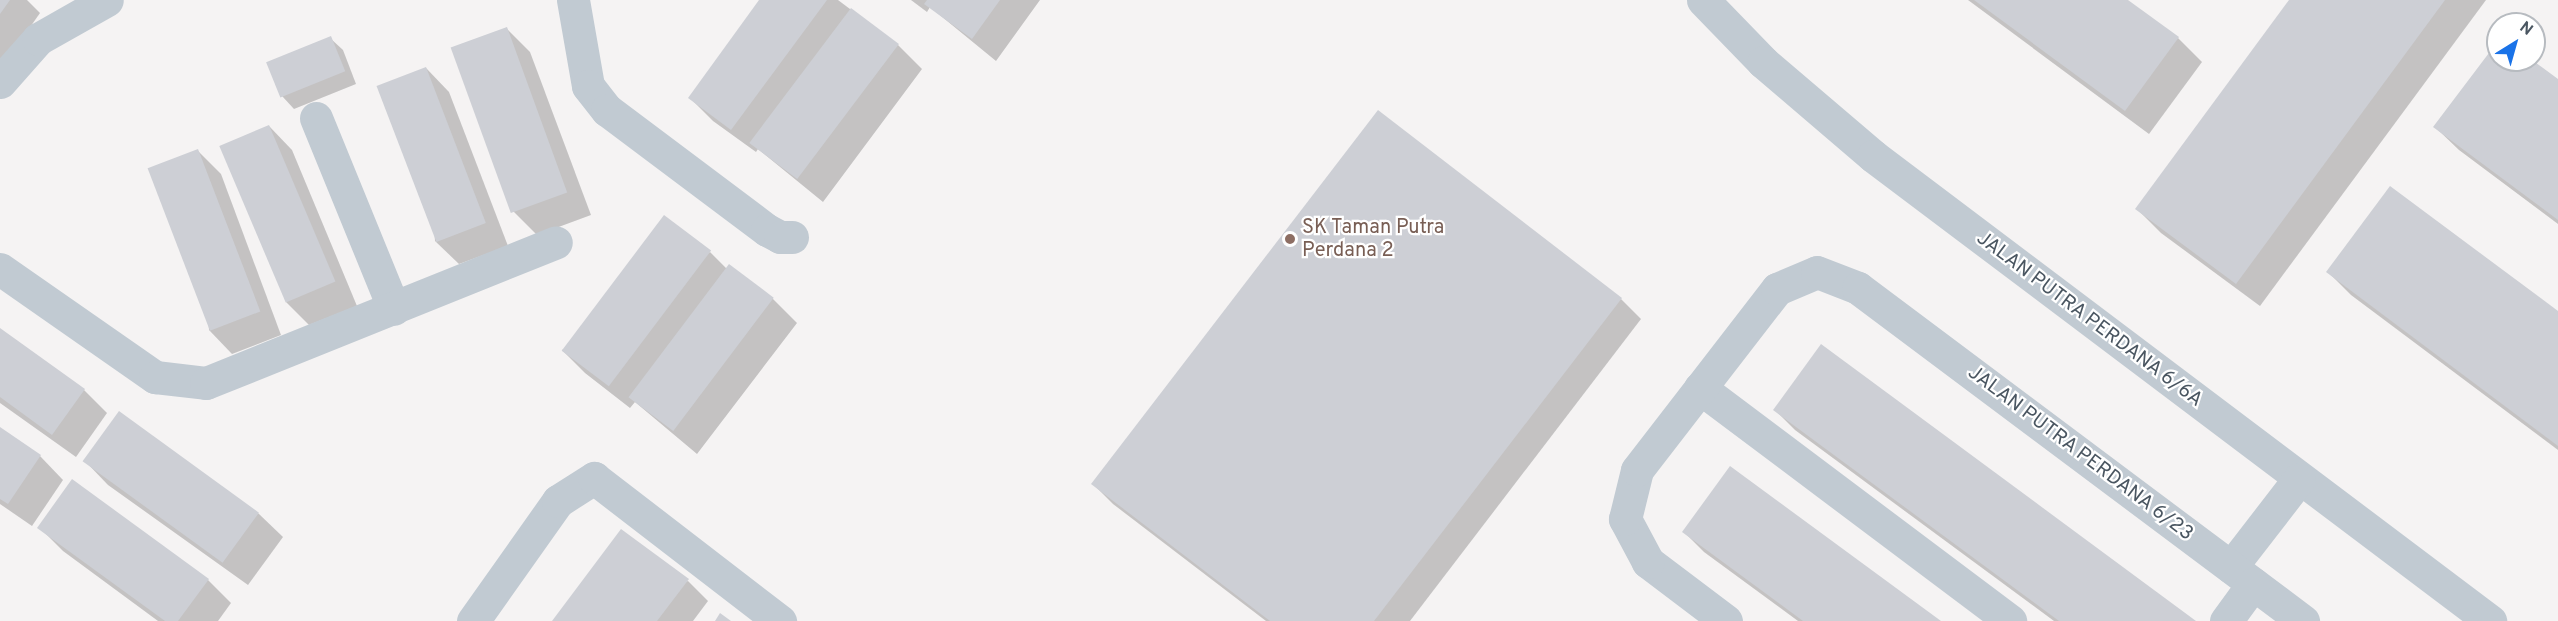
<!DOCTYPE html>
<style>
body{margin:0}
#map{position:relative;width:2558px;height:621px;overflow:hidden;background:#f5f3f3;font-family:Overpass,sans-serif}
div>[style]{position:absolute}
.shadow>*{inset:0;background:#0003}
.building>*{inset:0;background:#cdcfd5;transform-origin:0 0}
.minor>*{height:33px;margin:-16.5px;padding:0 16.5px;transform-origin:16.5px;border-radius:16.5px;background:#c1cad2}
.dots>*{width:16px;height:16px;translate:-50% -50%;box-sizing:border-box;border:3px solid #fff;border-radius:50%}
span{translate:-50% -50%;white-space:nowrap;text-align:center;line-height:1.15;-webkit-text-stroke:4.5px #fff;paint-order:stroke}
.education-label{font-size:20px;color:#785e54}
.left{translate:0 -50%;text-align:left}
.street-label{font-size:20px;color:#4a5661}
.north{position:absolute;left:2486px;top:12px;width:60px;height:60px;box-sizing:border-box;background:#fff;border:2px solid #b7bbc0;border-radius:50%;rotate:37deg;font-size:16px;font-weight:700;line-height:24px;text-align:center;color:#4a5661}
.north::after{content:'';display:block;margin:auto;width:21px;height:27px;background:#1a73e8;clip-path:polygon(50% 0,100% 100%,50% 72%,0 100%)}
</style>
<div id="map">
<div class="shadow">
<div style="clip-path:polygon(0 0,27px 0,40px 13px,0 70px)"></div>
<div style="clip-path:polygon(761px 0,838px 0,898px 45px,922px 69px,823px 202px,758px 149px,756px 152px,713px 121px,690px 98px)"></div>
<div style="clip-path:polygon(911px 0,1040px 0,996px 61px,930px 7px,927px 12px)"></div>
<div style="clip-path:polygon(1968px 0,2126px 0,2178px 38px,2202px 62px,2149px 134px)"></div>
<div style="clip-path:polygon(2291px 0,2486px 0,2260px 306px,2161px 233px,2137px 209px)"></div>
<div style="clip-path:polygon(507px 29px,530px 52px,591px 215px,537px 235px,513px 211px)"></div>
<div style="clip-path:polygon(330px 38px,343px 50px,356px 84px,294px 109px,282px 96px)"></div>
<div style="clip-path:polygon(2498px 43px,2498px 60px,2529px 60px,2558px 81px,2558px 224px,2459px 150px,2435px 127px)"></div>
<div style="clip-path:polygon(426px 68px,449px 92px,508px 246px,459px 264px,435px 241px)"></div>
<div style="clip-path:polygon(269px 126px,292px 150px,357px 306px,309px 325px,286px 302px)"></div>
<div style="clip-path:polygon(197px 150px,221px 174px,281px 335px,232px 354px,209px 330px)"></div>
<div style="clip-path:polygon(710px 252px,727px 269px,729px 266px,773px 299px,797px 323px,697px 454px,635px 402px,630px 408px,585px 373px,562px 350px)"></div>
<div style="clip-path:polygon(2328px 272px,2558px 313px,2558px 450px,2351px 295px)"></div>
<div style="clip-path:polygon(1621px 299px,1641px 319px,1410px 621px,1266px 621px,1113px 504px,1093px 484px)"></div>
<div style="clip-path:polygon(0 330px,84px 390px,107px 413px,76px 457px,0 403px)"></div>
<div style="clip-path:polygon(1775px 410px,2194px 621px,2054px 621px,1795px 430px)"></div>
<div style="clip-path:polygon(119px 413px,259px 514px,283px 537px,248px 585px,108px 485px,85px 461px)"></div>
<div style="clip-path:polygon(0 429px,40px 456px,63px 480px,32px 526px,0 504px)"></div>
<div style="clip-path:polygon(39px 527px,208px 580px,231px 603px,218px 621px,158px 621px,63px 551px)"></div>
<div style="clip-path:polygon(1684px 532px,1938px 621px,1798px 621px,1704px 552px)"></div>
<div style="clip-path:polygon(688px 581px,708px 601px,693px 621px,554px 621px)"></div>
</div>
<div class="building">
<div style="clip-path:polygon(0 0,10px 0,0 14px)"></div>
<div style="clip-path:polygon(759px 0,827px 0,731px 130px,688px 98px)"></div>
<div style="clip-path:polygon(927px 0,1000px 0,972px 39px,924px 4px)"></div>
<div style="clip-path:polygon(1974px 0,2128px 0,2179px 37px,2125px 111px)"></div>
<div style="clip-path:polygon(2289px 0,2445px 0,2236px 284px,2135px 209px)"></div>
<div style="left:851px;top:8px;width:60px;height:169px;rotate:37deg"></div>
<div style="left:507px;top:27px;width:176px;height:60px;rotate:70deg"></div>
<div style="left:331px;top:36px;width:38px;height:70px;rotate:68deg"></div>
<div style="clip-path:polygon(2498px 41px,2498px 60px,2532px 60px,2558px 79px,2558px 220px,2433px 127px)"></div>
<div style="left:426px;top:67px;width:167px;height:53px;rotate:69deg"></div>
<div style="clip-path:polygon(1378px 110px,1622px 298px,1374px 621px,1270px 621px,1091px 484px)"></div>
<div style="left:269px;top:125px;width:170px;height:54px;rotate:67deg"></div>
<div style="left:198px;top:149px;width:174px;height:54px;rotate:69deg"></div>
<div style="clip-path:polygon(2390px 186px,2558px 311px,2558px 446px,2326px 272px)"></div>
<div style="left:664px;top:215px;width:59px;height:170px;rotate:37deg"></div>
<div style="left:729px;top:264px;width:56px;height:167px;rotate:37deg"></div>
<div style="clip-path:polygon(0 328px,85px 389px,52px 435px,0 397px)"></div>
<div style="clip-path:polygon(1821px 344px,2196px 621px,2059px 621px,1773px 410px)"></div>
<div style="left:119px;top:411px;width:173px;height:62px;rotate:36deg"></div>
<div style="clip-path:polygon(0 427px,41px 455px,8px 504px,0 499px)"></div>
<div style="clip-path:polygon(1730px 466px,1941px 621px,1803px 621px,1682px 532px)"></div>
<div style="clip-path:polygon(72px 479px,209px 579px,178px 621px,165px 621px,37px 528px)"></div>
<div style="clip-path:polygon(621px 529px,689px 579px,657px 621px,552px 621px)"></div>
<div style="clip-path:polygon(720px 613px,731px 621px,715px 621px)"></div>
</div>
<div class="minor">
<div style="left:573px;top:0;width:87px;rotate:80.1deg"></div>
<div style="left:588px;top:86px;width:31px;rotate:52deg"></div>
<div style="left:607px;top:110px;width:200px;rotate:36.9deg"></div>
<div style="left:767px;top:230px;width:15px;rotate:28deg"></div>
<div style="left:780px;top:237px;width:12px"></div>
<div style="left:1703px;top:0;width:86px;rotate:45.9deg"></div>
<div style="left:1763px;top:62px;width:145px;rotate:40.5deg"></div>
<div style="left:1873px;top:156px;width:773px;rotate:37deg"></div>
<div style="left:0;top:82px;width:57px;rotate:-48.5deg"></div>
<div style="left:38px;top:39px;width:79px;rotate:-29.5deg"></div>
<div style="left:316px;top:118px;width:206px;rotate:67.8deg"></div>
<div style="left:0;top:269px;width:189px;rotate:34.9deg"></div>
<div style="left:155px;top:377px;width:51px;rotate:6.7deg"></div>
<div style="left:206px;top:383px;width:377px;rotate:-21.9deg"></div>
<div style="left:1700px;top:388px;width:388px;rotate:36.9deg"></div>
<div style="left:2231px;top:567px;width:111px;rotate:-52.3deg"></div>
<div style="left:473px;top:621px;width:147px;rotate:-54.7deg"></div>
<div style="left:558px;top:501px;width:43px;rotate:-32.6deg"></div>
<div style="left:594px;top:478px;width:235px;rotate:37.6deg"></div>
<div style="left:1726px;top:621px;width:98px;rotate:-142.9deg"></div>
<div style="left:1648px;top:562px;width:49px;rotate:-118.1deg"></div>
<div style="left:1625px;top:519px;width:50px;rotate:-76.2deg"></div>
<div style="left:1637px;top:470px;width:229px;rotate:-52.3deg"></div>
<div style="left:1777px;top:289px;width:43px;rotate:-23deg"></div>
<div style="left:1817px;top:272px;width:44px;rotate:21.3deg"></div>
<div style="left:1858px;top:288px;width:556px;rotate:36.81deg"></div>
<div style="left:2226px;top:621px;width:46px;rotate:-53.9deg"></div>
</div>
<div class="dots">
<div style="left:1290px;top:239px;background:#8d6e63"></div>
</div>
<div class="education-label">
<span class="left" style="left:1302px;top:240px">SK Taman Putra<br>Perdana 2</span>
</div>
<div class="street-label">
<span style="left:2089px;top:320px;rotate:37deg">JALAN PUTRA PERDANA 6/6A</span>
<span style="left:2080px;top:454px;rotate:37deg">JALAN PUTRA PERDANA 6/23</span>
</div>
<div class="north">N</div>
</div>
